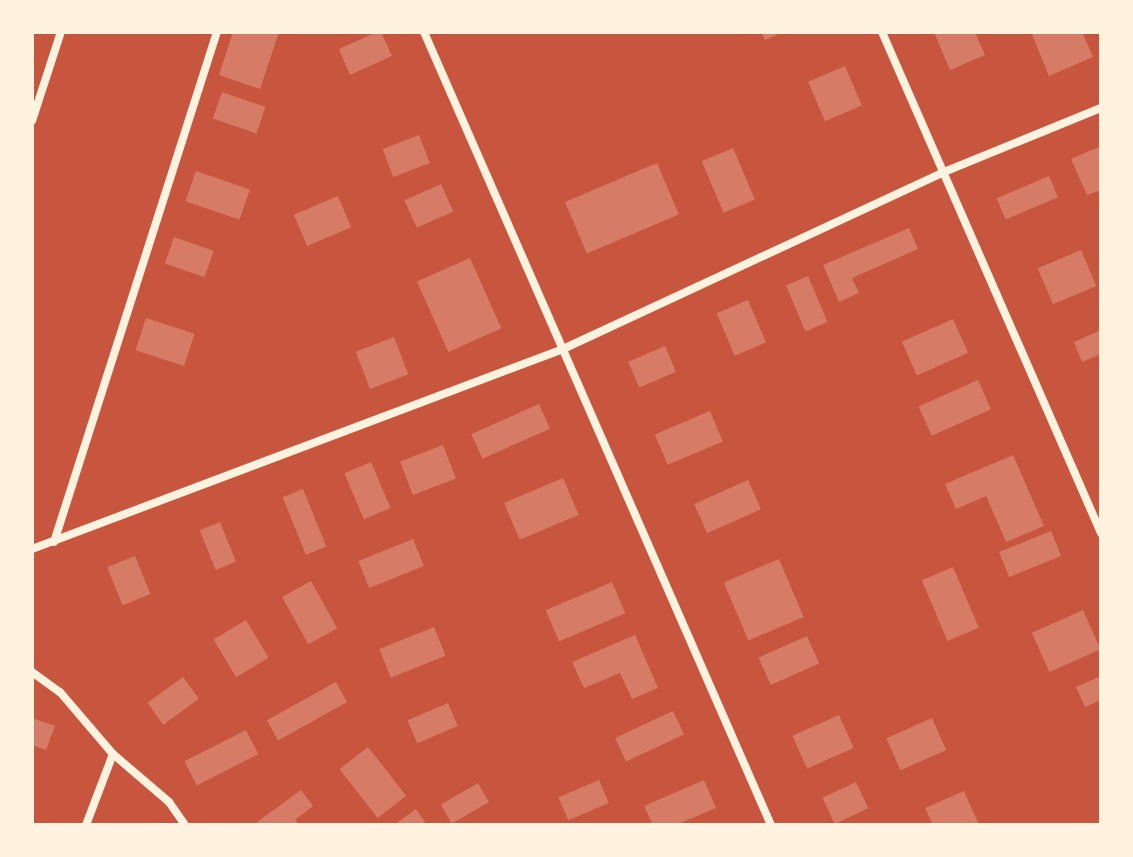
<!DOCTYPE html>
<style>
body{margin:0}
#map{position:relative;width:1133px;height:857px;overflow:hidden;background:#c8553d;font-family:"Roboto Condensed",sans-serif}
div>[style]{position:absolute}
.building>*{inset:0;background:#d67c66;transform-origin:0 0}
.minor>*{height:8px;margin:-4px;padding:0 4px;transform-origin:4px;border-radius:4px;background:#fff3e0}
span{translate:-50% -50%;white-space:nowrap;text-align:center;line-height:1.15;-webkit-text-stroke:7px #fff3e0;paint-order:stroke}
.frame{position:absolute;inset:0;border:34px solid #fff3e0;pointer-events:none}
</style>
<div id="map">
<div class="building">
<div style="clip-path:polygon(233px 32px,279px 32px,260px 89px,219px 75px)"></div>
<div style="clip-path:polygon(377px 32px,381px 32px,392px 56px,350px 75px,339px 49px)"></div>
<div style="clip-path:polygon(761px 32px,783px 32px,765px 40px)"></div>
<div style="clip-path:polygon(934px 32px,975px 32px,985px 55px,950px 70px)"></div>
<div style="clip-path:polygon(1031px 32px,1082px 32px,1093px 57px,1049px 76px)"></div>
<div style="left:845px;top:66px;width:43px;height:40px;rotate:67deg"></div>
<div style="left:222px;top:92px;width:46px;height:28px;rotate:19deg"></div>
<div style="left:419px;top:135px;width:30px;height:39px;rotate:69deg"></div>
<div style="clip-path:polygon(1101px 146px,1101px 190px,1087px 195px,1071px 159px)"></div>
<div style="left:733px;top:148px;width:56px;height:34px;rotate:67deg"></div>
<div style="left:657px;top:163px;width:56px;height:100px;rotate:67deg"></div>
<div style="left:196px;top:171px;width:57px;height:32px;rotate:19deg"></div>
<div style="left:1049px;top:176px;width:23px;height:57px;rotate:67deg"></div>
<div style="left:441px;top:184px;width:30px;height:40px;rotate:66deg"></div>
<div style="left:338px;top:196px;width:34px;height:48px;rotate:67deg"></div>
<div style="clip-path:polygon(909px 228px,918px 249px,852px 278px,859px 293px,839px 302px,823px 265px)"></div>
<div style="left:174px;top:237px;width:42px;height:28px;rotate:19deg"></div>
<div style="left:1081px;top:250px;width:39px;height:47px;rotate:67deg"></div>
<div style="left:470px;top:258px;width:77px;height:58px;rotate:66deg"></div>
<div style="left:808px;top:276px;width:50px;height:24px;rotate:67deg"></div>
<div style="left:748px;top:300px;width:46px;height:34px;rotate:67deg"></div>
<div style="left:146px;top:318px;width:51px;height:34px;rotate:18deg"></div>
<div style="left:953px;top:319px;width:37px;height:56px;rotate:66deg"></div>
<div style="clip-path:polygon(1101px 330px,1101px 354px,1082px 362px,1074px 342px)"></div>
<div style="left:394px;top:337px;width:40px;height:41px;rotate:69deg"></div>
<div style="left:665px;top:346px;width:28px;height:40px;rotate:67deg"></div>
<div style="left:978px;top:380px;width:32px;height:65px;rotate:66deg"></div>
<div style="left:539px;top:404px;width:27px;height:74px;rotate:66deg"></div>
<div style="left:710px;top:411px;width:33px;height:60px;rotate:67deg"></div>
<div style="left:443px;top:445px;width:36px;height:46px;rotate:69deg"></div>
<div style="clip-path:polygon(1013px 455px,1044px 526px,1006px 542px,986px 496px,956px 509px,945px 484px)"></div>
<div style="left:371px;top:462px;width:50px;height:29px;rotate:67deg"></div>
<div style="left:563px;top:478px;width:40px;height:64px;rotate:67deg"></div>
<div style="left:748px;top:480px;width:32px;height:59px;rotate:66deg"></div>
<div style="left:303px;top:489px;width:62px;height:22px;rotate:68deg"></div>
<div style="left:220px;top:522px;width:43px;height:22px;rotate:68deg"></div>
<div style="left:1051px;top:531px;width:27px;height:56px;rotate:68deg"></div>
<div style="left:413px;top:539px;width:29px;height:59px;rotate:68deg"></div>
<div style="left:135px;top:556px;width:41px;height:30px;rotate:68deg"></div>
<div style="left:779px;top:559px;width:63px;height:60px;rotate:67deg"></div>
<div style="left:953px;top:567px;width:66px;height:34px;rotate:67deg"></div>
<div style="left:311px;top:581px;width:54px;height:33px;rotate:61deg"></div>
<div style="left:612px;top:582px;width:34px;height:72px;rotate:67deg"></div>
<div style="left:1083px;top:610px;width:43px;height:56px;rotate:66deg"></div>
<div style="left:246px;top:620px;width:44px;height:38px;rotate:59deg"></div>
<div style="left:434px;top:627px;width:31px;height:59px;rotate:68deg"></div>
<div style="clip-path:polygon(635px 635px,658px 688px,632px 699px,620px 673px,584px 688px,572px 662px)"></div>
<div style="left:807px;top:636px;width:30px;height:53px;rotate:66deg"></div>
<div style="clip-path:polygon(1101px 676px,1101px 700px,1085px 707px,1076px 687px)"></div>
<div style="left:183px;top:677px;width:27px;height:44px;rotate:54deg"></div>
<div style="left:336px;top:682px;width:23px;height:79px;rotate:61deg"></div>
<div style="left:448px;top:703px;width:25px;height:44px;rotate:67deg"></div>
<div style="left:673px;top:711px;width:26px;height:64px;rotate:65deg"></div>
<div style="left:839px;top:715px;width:36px;height:51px;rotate:66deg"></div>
<div style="clip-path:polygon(32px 718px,55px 726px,46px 750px,32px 745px)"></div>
<div style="left:932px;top:718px;width:35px;height:50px;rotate:66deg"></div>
<div style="left:246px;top:730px;width:27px;height:69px;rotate:63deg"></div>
<div style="left:368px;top:747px;width:62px;height:36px;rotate:52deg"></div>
<div style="left:599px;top:780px;width:25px;height:44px;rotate:67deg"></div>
<div style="clip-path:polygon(704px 780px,716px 808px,676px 825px,653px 825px,644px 806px)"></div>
<div style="left:856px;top:782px;width:29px;height:37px;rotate:65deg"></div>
<div style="left:478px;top:783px;width:22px;height:43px;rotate:60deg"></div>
<div style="clip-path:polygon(301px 790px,313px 806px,295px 820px,300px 825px,253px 825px)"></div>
<div style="clip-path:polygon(964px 791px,979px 825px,933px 825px,925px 808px)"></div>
<div style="clip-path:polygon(416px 809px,425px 822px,420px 825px,394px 825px)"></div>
</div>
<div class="minor">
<div style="left:424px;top:32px;width:866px;rotate:66.37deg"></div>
<div style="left:882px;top:32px;width:547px;rotate:66.39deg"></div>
<div style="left:32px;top:121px;width:94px;rotate:-72deg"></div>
<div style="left:54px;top:542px;width:535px;rotate:-72.28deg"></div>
<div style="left:32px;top:549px;width:567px;rotate:-20.64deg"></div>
<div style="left:563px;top:349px;width:420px;rotate:-24.9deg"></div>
<div style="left:944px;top:172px;width:170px;rotate:-22.2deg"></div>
<div style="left:32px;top:672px;width:34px;rotate:36deg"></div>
<div style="left:60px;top:692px;width:82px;rotate:49.5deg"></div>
<div style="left:113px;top:754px;width:74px;rotate:40.6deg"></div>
<div style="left:169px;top:802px;width:28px;rotate:55deg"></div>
<div style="left:86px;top:825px;width:76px;rotate:-69.2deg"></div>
</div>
<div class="frame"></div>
</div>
